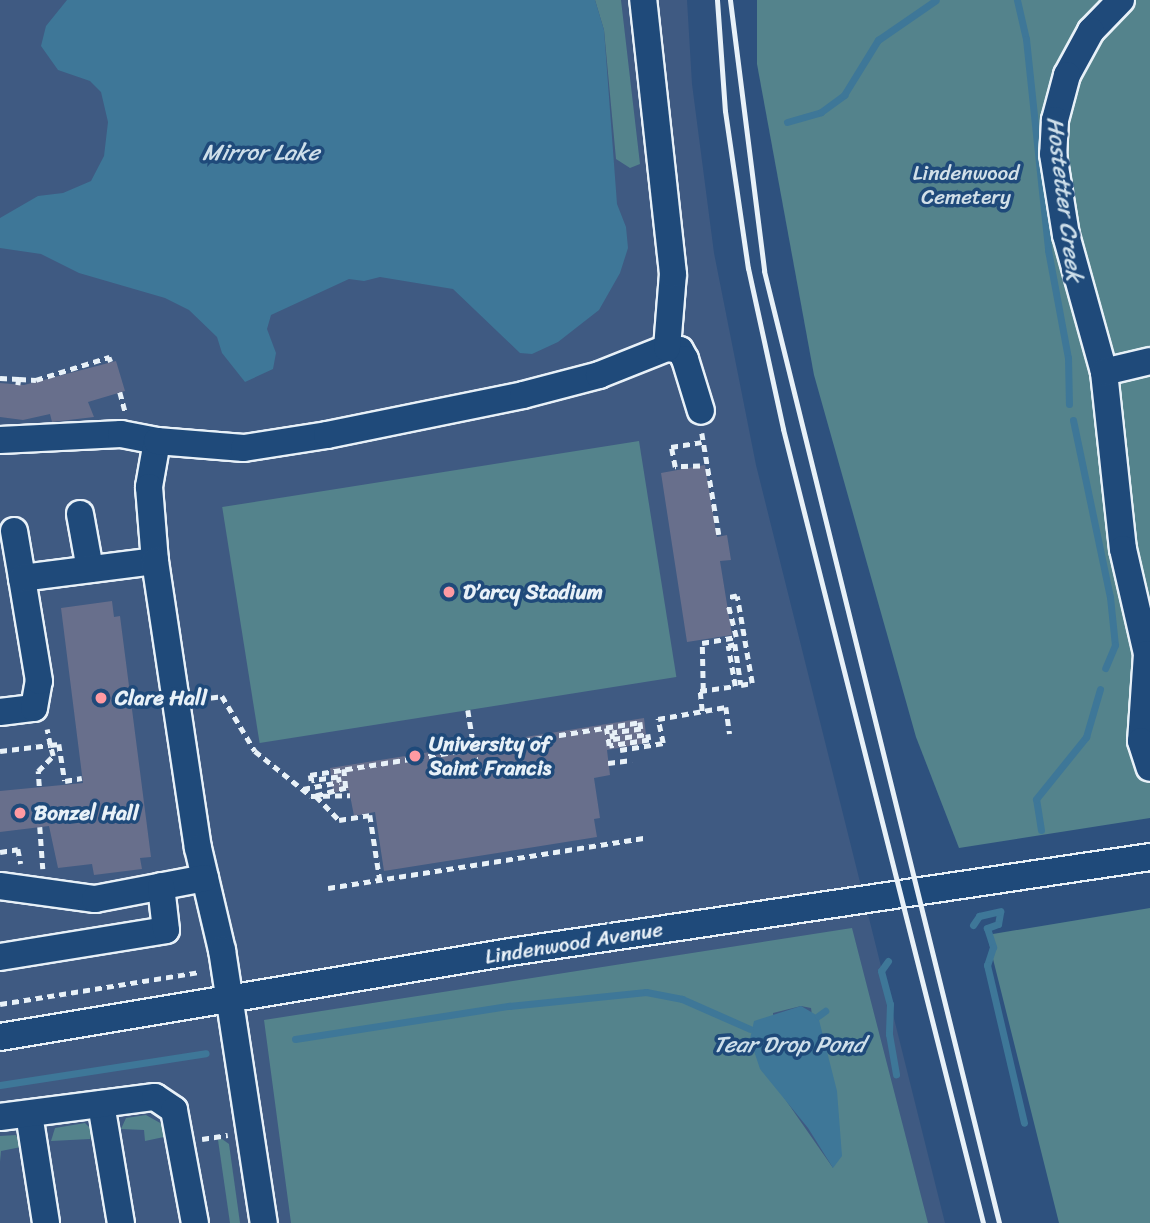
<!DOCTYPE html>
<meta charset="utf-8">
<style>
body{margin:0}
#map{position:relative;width:1150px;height:1223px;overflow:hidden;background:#2e517e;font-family:Sriracha,sans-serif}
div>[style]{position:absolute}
.built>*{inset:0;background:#3f5a82}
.green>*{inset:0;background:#54838c;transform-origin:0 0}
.water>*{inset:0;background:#3e7798}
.stream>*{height:7px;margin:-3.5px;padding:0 3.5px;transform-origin:3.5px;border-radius:3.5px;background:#3e7798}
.building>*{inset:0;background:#686f8c}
.path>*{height:4.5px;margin-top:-2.25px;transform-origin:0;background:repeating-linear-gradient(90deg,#e8f1f8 0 7px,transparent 0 12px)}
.roads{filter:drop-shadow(2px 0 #e8f1f8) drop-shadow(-2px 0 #e8f1f8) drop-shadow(0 2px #e8f1f8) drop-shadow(0 -2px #e8f1f8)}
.minor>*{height:26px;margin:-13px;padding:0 13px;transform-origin:13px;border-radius:13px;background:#1f4a7a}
.rail>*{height:5px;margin:-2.5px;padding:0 2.5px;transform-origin:2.5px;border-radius:2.5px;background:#e8f1f8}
.dots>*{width:19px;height:19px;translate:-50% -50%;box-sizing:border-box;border:4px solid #1f4a7a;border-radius:50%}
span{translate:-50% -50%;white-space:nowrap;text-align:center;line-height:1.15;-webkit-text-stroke:7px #1f4a7a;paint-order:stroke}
.park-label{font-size:21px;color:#d2e0e8}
.poi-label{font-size:21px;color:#e8f1f8;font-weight:700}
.left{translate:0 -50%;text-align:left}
.street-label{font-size:21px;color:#e8f1f8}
.water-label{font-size:23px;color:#cedfea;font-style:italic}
</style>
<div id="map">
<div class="built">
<div style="clip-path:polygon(0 0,687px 0,692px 84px,714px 253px,756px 465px,945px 1223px,0 1223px)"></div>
</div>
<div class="green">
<div style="clip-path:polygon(595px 0,621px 0,640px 164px,630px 168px,616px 159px,604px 30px)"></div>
<div style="clip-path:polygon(757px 0,1150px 0,1150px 818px,959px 848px,916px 737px,814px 375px,757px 64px)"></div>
<div style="left:639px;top:441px;width:239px;height:422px;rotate:81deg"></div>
<div style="clip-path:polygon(1150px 908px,1150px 1223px,1059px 1223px,987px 935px)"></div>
<div style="clip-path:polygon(evenodd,852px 928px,928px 1223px,291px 1223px,264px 1020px,852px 928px,801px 1006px,811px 1008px,833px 1168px,778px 1089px,773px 1013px,801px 1006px)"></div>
<div style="clip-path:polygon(146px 1115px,162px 1124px,164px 1137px,145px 1141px,144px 1130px,121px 1129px,126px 1118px)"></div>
<div style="clip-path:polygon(85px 1123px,93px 1131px,90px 1139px,51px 1141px,55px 1128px)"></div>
<div style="clip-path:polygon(16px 1135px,21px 1147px,1px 1151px,0 1162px,0 1136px)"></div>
<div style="clip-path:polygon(222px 1139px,229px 1144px,240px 1223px,230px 1223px,218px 1140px)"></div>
</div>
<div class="water">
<div style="clip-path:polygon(67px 0,595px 0,604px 30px,617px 204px,626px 227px,628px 248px,620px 273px,599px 310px,558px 342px,532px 354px,520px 353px,453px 289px,380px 277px,364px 281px,349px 279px,271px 315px,267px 329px,276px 353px,273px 369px,245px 382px,222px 353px,217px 337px,189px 310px,165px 298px,79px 273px,41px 254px,0 248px,0 218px,38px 196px,63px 193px,91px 181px,104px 156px,108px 122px,101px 92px,90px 81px,58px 70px,41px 46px,46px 26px)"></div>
<div style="clip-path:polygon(801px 1006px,818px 1016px,837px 1091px,842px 1156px,833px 1168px,808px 1128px,760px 1069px,750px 1039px,754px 1021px)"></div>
</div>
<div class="stream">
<div style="left:1017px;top:0;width:40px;rotate:77deg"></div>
<div style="left:1026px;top:39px;width:212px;rotate:84deg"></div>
<div style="left:1048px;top:250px;width:110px;rotate:79.5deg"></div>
<div style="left:1068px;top:358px;width:46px;rotate:88.8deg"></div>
<div style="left:787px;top:122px;width:35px;rotate:-16deg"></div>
<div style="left:821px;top:112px;width:29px;rotate:-36deg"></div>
<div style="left:844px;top:95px;width:65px;rotate:-58.3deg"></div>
<div style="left:878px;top:40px;width:70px;rotate:-34.6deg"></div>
<div style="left:1073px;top:420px;width:181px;rotate:78.2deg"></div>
<div style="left:1110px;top:597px;width:48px;rotate:84.1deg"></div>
<div style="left:1115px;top:645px;width:25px;rotate:113deg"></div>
<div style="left:1041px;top:830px;width:31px;rotate:-99deg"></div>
<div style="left:1036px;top:799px;width:80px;rotate:-51.1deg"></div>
<div style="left:1086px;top:737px;width:50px;rotate:-73.7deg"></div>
<div style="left:1000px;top:913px;width:11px;rotate:100deg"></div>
<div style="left:998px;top:924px;width:12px;rotate:160deg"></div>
<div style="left:987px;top:928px;width:20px;rotate:72deg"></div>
<div style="left:993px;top:947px;width:19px;rotate:108deg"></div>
<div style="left:987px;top:965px;width:162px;rotate:76.8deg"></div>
<div style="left:973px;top:925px;width:11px;rotate:-56deg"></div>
<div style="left:979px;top:916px;width:22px;rotate:-13deg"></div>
<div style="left:888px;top:961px;width:12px;rotate:125deg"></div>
<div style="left:881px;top:971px;width:34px;rotate:75deg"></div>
<div style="left:890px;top:1004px;width:30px;rotate:92deg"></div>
<div style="left:889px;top:1034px;width:41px;rotate:80.1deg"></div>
<div style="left:818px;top:1016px;width:9px;rotate:-36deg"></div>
<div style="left:295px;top:1039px;width:217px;rotate:-8.8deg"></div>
<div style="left:509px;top:1006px;width:138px;rotate:-5.8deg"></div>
<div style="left:646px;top:992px;width:37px;rotate:11deg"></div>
<div style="left:682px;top:999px;width:74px;rotate:23.8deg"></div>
<div style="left:0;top:1085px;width:208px;rotate:-8.8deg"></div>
</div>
<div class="building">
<div style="clip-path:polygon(116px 361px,125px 391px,88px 402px,94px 417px,52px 422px,50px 414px,23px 420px,0 417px,0 383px,24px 385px)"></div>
<div style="clip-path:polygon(705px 465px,717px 537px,727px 535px,731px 560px,720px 561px,732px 635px,687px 642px,661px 473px)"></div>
<div style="clip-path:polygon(112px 601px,114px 617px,120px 616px,151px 857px,140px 858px,142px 869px,94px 875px,92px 864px,58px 868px,49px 826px,0 832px,0 791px,83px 783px,61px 608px)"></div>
<div style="clip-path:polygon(644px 718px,647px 743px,607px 750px,610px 775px,594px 778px,600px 818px,594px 819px,597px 837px,384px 871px,375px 812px,354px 816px,349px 790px,333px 793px,330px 768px)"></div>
</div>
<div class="path">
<div style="left:0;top:378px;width:19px;rotate:3deg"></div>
<div style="left:19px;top:379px;width:6px;rotate:99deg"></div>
<div style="left:19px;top:379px;width:17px;rotate:3deg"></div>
<div style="left:36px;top:380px;width:77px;rotate:-17.5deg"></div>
<div style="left:109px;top:357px;width:5px;rotate:68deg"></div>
<div style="left:120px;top:392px;width:20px;rotate:75deg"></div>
<div style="left:702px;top:433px;width:103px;rotate:80.5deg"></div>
<div style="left:700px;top:466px;width:25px;rotate:178deg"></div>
<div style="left:675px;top:467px;width:20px;rotate:-101deg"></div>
<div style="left:671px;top:447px;width:31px;rotate:-9deg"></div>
<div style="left:703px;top:690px;width:47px;rotate:-91.2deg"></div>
<div style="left:702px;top:643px;width:35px;rotate:-10deg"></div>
<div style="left:736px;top:637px;width:32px;rotate:-104deg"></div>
<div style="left:199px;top:699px;width:23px;rotate:-7deg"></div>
<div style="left:222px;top:696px;width:64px;rotate:59deg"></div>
<div style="left:255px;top:751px;width:72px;rotate:38.8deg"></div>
<div style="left:311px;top:796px;width:39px;rotate:-1deg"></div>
<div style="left:468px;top:710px;width:57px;rotate:80.9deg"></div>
<div style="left:702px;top:711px;width:20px;rotate:-96deg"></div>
<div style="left:700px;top:691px;width:35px;rotate:-8deg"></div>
<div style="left:735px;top:686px;width:41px;rotate:-99.9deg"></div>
<div style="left:728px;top:646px;width:7px;rotate:-16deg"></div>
<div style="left:735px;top:644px;width:41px;rotate:81.7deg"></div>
<div style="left:741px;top:685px;width:11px;rotate:-10deg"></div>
<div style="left:752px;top:683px;width:88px;rotate:-99.8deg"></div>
<div style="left:737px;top:596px;width:10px;rotate:169deg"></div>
<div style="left:620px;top:750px;width:44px;rotate:-9.2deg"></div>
<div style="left:663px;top:743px;width:25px;rotate:-102deg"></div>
<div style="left:658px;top:719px;width:69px;rotate:-10deg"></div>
<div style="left:726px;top:707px;width:27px;rotate:82deg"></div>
<div style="left:0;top:751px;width:50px;rotate:-6.8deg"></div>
<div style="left:50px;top:745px;width:16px;rotate:-101deg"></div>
<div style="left:608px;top:763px;width:24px;rotate:-7deg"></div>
<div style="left:344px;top:769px;width:19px;rotate:84deg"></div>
<div style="left:346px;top:788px;width:31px;rotate:165deg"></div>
<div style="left:316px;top:796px;width:33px;rotate:46deg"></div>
<div style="left:339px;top:820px;width:31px;rotate:-9deg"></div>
<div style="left:370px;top:815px;width:66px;rotate:81.3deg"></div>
<div style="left:39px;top:786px;width:15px;rotate:-94deg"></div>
<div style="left:38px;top:771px;width:21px;rotate:-45deg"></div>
<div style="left:53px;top:756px;width:11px;rotate:-105deg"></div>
<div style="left:50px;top:745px;width:9px;rotate:-6deg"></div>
<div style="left:59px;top:744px;width:37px;rotate:81deg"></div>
<div style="left:65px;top:781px;width:17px;rotate:-10deg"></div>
<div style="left:303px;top:789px;width:37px;rotate:-11deg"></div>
<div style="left:339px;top:782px;width:5px;rotate:-101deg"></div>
<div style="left:338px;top:777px;width:27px;rotate:172deg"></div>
<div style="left:311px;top:781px;width:6px;rotate:-99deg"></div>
<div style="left:310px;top:775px;width:334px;rotate:-9.1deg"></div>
<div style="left:640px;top:722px;width:7px;rotate:82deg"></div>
<div style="left:641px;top:729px;width:29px;rotate:172deg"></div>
<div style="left:612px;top:733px;width:6px;rotate:81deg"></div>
<div style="left:613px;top:739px;width:35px;rotate:-8deg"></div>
<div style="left:648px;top:734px;width:6px;rotate:81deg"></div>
<div style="left:649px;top:740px;width:40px;rotate:171.5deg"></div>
<div style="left:609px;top:746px;width:18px;rotate:-99deg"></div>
<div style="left:40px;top:827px;width:42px;rotate:85.9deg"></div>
<div style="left:0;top:852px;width:18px;rotate:-9deg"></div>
<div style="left:18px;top:849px;width:15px;rotate:79deg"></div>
<div style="left:328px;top:888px;width:321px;rotate:-9deg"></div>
<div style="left:0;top:1004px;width:203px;rotate:-9.1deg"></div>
<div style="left:202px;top:1139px;width:26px;rotate:-9deg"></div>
</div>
<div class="roads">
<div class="minor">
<div style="left:1121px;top:0;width:43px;rotate:134.1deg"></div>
<div style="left:1091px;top:31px;width:50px;rotate:118.6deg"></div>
<div style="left:1067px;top:75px;width:47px;rotate:104.9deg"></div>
<div style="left:1055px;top:120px;width:34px;rotate:93deg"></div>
<div style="left:1053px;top:154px;width:82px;rotate:80.9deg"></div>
<div style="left:1066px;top:235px;width:142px;rotate:74.5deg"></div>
<div style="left:1104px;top:372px;width:178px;rotate:83.9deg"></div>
<div style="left:1123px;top:549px;width:108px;rotate:77.1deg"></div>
<div style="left:1147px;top:654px;width:87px;rotate:93.9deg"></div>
<div style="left:1141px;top:741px;width:28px;rotate:72deg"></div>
<div style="left:667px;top:348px;width:13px;rotate:9deg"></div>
<div style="left:680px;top:350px;width:10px;rotate:61deg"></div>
<div style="left:685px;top:359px;width:54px;rotate:72.9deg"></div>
<div style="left:1104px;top:372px;width:47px;rotate:-13.4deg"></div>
<div style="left:0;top:440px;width:121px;rotate:-2.8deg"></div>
<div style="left:121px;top:434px;width:37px;rotate:11deg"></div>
<div style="left:157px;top:441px;width:47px;rotate:99.9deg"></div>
<div style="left:149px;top:487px;width:74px;rotate:85.4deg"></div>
<div style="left:157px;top:441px;width:87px;rotate:4.6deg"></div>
<div style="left:244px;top:448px;width:84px;rotate:-8.9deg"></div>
<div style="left:327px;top:435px;width:200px;rotate:-11.5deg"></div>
<div style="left:523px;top:395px;width:79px;rotate:-14.7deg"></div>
<div style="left:599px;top:375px;width:73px;rotate:-21.7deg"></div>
<div style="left:667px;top:348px;width:74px;rotate:-85.4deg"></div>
<div style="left:673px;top:274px;width:276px;rotate:-96.2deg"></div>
<div style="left:80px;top:514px;width:56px;rotate:79.7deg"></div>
<div style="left:14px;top:531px;width:48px;rotate:80.3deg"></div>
<div style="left:0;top:712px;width:34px;rotate:-7deg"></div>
<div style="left:34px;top:708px;width:27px;rotate:-80deg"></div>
<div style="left:39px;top:681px;width:104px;rotate:-99.4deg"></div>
<div style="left:22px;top:578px;width:134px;rotate:-7.3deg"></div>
<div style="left:155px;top:561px;width:290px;rotate:81.5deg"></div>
<div style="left:198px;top:848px;width:105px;rotate:76.8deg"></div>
<div style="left:222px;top:950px;width:276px;rotate:81.3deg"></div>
<div style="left:0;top:886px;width:96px;rotate:7.8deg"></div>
<div style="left:95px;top:899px;width:112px;rotate:-10.8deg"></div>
<div style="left:0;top:957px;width:168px;rotate:-9.2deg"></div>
<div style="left:166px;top:930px;width:44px;rotate:-96.5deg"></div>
<div style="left:0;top:1037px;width:517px;rotate:-9.46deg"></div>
<div style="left:510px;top:952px;width:647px;rotate:-8.44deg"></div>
<div style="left:101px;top:1104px;width:121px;rotate:80.5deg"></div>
<div style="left:29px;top:1114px;width:110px;rotate:81.1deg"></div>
<div style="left:0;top:1117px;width:156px;rotate:-7.4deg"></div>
<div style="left:155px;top:1097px;width:23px;rotate:34deg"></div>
<div style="left:174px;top:1110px;width:115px;rotate:79.5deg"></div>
</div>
</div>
<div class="rail">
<div style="left:717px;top:0;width:111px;rotate:85.9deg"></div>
<div style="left:725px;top:111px;width:159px;rotate:81.7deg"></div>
<div style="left:748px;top:268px;width:165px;rotate:77.7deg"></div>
<div style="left:783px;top:429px;width:819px;rotate:75.86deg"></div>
<div style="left:730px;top:0;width:273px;rotate:82.8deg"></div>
<div style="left:764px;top:271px;width:981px;rotate:76.13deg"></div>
</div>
<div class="dots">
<div style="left:449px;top:592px;background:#ff9aa2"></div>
<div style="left:101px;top:698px;background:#ff9aa2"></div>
<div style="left:415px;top:756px;background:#ff9aa2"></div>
<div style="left:20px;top:813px;background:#ff9aa2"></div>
</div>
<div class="park-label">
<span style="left:966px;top:185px">Lindenwood<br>Cemetery</span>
</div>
<div class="poi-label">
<span class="left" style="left:463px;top:592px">D’arcy Stadium</span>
<span class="left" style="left:115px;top:698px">Clare Hall</span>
<span class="left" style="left:429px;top:756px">University of<br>Saint Francis</span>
<span class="left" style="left:34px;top:813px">Bonzel Hall</span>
</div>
<div class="street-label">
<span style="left:574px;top:943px;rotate:-9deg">Lindenwood Avenue</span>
</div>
<div class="water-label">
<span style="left:261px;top:153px">Mirror Lake</span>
<span style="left:1064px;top:199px;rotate:83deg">Hostetter Creek</span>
<span style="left:789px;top:1045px">Tear Drop Pond</span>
</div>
</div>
